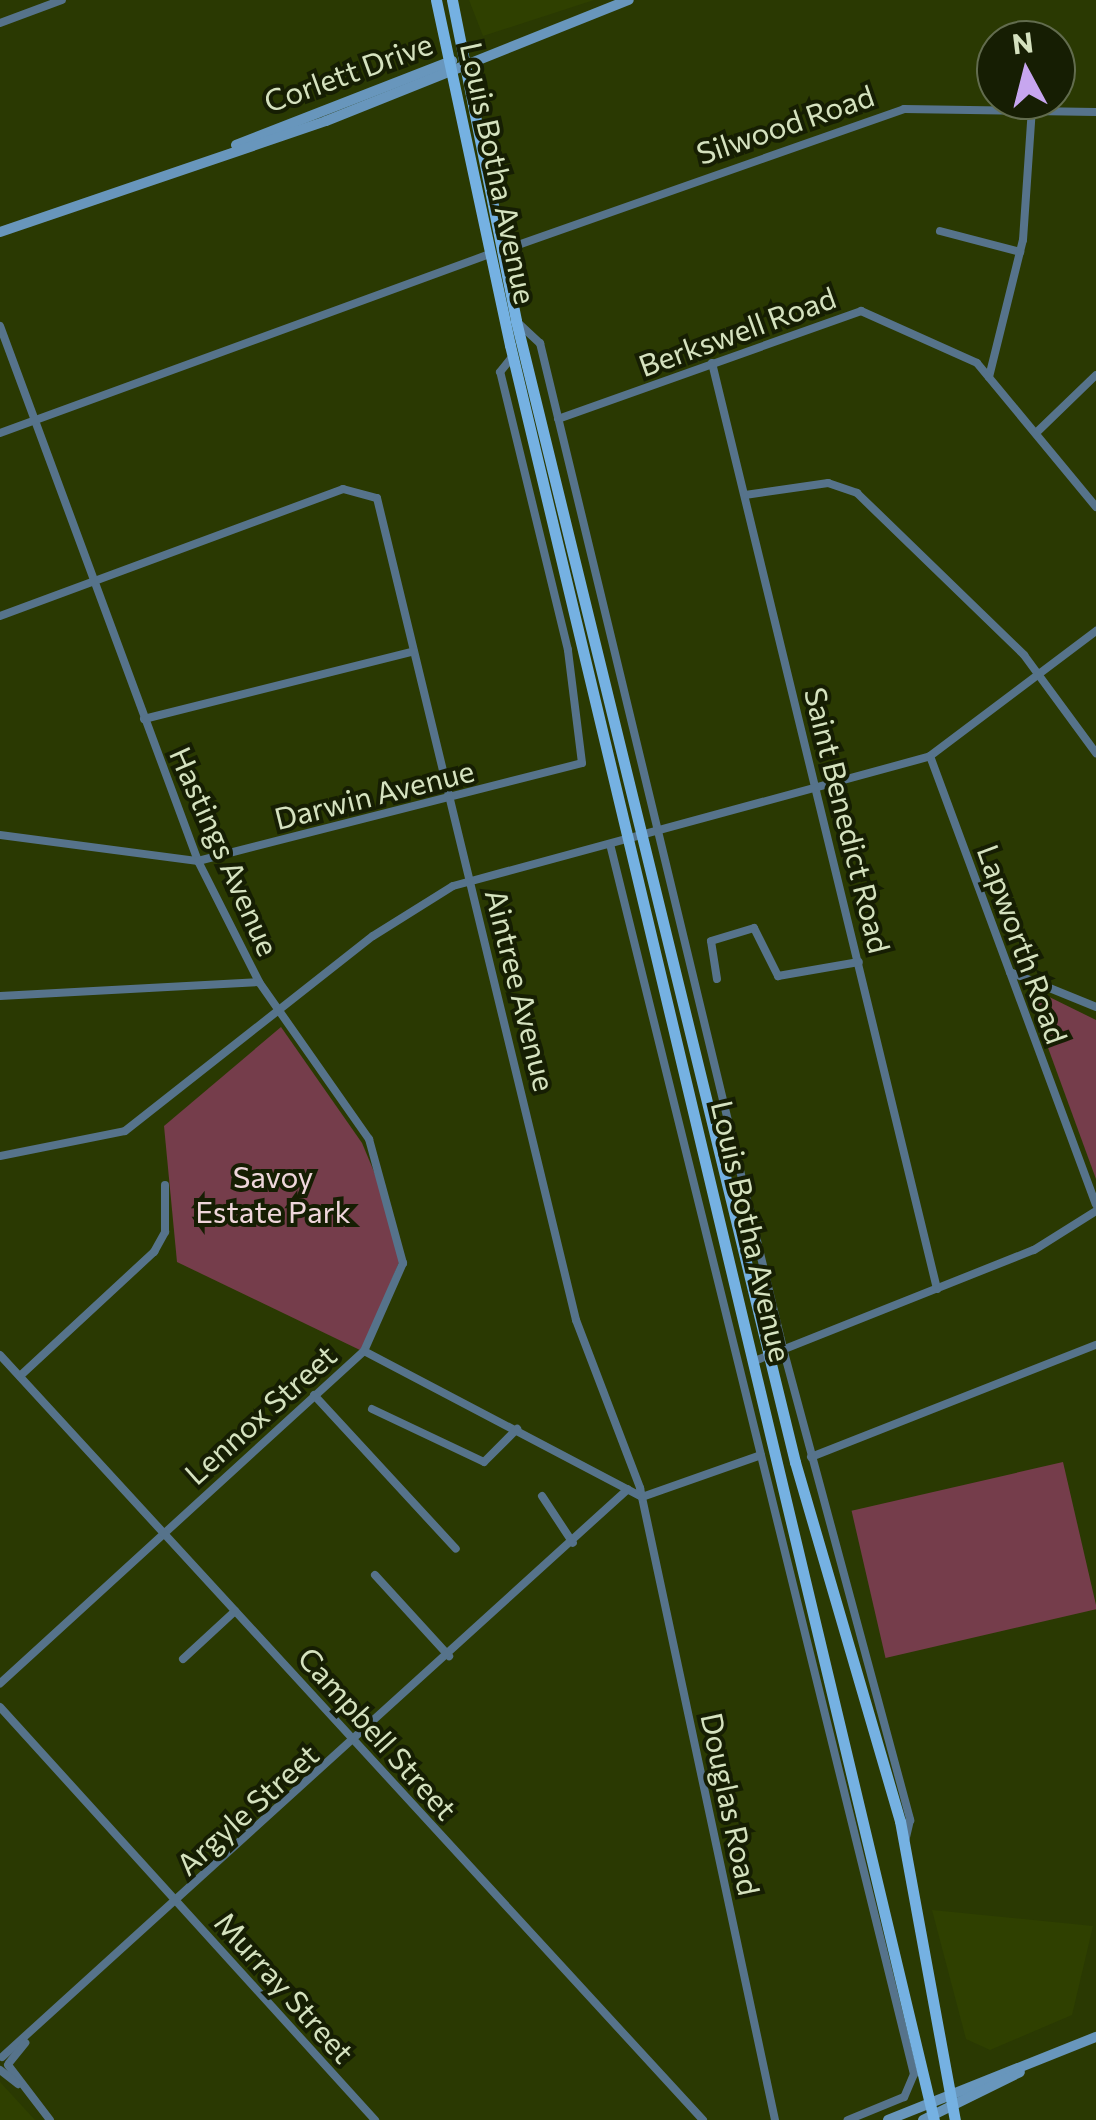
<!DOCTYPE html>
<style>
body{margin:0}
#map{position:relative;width:1096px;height:2120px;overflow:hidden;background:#2a3902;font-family:Commissioner,sans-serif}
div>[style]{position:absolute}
.built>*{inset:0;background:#2f4000}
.green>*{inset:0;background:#753d4b;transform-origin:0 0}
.minor>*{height:8px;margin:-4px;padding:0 4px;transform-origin:4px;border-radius:4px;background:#56738b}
.secondary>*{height:10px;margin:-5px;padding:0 5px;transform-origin:5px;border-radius:5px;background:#6896bc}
.primary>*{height:11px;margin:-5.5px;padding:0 5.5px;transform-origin:5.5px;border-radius:5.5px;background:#75b1e2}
span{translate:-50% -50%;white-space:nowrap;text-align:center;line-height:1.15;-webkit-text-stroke:8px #161e03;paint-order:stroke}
.street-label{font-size:30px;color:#d5e2bf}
.park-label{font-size:30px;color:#efd6db}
.north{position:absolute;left:976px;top:20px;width:100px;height:100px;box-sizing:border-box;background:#161e03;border:2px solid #626c4e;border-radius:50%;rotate:353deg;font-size:28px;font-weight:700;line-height:40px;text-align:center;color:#d5e2bf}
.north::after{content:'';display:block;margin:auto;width:35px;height:45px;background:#c7a6ef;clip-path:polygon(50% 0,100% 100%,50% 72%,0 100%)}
</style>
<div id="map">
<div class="built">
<div style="clip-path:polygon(469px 0,594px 0,483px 36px)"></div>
<div style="clip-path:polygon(932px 1910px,1093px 1926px,1072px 2015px,990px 2050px,966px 2039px)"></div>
<div style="clip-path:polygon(0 2082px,35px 2120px,0 2120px)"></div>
</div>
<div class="green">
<div style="clip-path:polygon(1031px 988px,1096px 1020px,1096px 1179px,1028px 993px)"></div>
<div style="clip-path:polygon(281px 1027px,362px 1143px,388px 1205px,400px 1260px,362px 1351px,177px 1262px,164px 1126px)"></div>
<div style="left:1063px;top:1462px;width:151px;height:217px;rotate:77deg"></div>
</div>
<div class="minor">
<div style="left:0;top:23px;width:66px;rotate:-20.4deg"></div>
<div style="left:940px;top:231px;width:83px;rotate:14.7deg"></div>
<div style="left:501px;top:251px;width:427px;rotate:-19.4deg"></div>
<div style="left:904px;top:109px;width:192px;rotate:0.9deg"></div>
<div style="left:516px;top:321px;width:33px;rotate:43deg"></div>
<div style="left:540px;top:343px;width:1038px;rotate:76.41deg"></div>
<div style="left:784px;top:1352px;width:485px;rotate:74.9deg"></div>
<div style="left:910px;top:1820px;width:22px;rotate:103deg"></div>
<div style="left:0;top:326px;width:570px;rotate:69.69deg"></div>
<div style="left:198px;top:861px;width:136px;rotate:63.2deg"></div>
<div style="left:259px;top:982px;width:192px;rotate:55deg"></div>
<div style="left:369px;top:1139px;width:129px;rotate:74.7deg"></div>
<div style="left:403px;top:1263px;width:96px;rotate:113.9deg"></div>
<div style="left:364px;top:1351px;width:493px;rotate:137.6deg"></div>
<div style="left:712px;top:363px;width:953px;rotate:76.34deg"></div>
<div style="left:989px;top:377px;width:141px;rotate:-76.1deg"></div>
<div style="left:1023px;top:240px;width:131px;rotate:-86.1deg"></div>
<div style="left:558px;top:419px;width:322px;rotate:-19.6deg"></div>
<div style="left:861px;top:311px;width:127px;rotate:24.1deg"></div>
<div style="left:977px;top:363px;width:187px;rotate:50.4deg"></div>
<div style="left:0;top:433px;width:522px;rotate:-20.07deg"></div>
<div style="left:1036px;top:433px;width:83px;rotate:-44deg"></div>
<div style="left:745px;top:495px;width:84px;rotate:-8.2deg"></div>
<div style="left:828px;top:483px;width:31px;rotate:19deg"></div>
<div style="left:857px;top:493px;width:233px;rotate:44.1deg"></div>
<div style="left:1024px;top:655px;width:122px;rotate:53.7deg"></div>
<div style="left:0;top:616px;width:366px;rotate:-20.3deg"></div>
<div style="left:343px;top:489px;width:35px;rotate:15deg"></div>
<div style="left:377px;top:498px;width:846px;rotate:76.39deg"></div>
<div style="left:576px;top:1320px;width:180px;rotate:69.1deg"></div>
<div style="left:640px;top:1488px;width:646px;rotate:77.94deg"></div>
<div style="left:144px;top:719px;width:278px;rotate:-14.1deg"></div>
<div style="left:930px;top:756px;width:478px;rotate:69.7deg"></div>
<div style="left:0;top:835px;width:200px;rotate:7.5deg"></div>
<div style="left:198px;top:861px;width:396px;rotate:-14.3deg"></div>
<div style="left:582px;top:763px;width:114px;rotate:-97.1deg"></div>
<div style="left:568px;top:650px;width:286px;rotate:-103.7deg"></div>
<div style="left:500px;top:372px;width:21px;rotate:-51deg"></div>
<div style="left:610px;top:844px;width:1267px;rotate:76.12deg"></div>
<div style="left:914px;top:2074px;width:25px;rotate:113deg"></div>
<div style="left:904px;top:2097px;width:61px;rotate:157.7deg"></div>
<div style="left:1010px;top:972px;width:93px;rotate:22.1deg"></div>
<div style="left:717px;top:979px;width:38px;rotate:-99deg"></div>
<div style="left:711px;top:941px;width:45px;rotate:-16.8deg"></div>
<div style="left:754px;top:928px;width:54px;rotate:63.4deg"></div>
<div style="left:778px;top:976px;width:82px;rotate:-9.8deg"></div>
<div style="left:0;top:996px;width:259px;rotate:-3.1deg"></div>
<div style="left:0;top:1156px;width:127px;rotate:-11.3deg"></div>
<div style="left:125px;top:1131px;width:315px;rotate:-38.2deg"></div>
<div style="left:373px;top:936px;width:94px;rotate:-32deg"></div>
<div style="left:453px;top:886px;width:494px;rotate:-15.2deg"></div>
<div style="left:930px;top:756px;width:208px;rotate:-37deg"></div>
<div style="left:364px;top:1351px;width:314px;rotate:27.7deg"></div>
<div style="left:0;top:1355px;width:1039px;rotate:47.42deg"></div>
<div style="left:757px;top:1360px;width:298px;rotate:-21.7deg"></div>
<div style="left:1034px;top:1250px;width:73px;rotate:-32.2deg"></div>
<div style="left:20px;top:1376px;width:183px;rotate:-42.8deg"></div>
<div style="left:154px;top:1252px;width:23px;rotate:-61deg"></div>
<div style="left:165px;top:1232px;width:47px;rotate:-90deg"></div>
<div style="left:314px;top:1395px;width:209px;rotate:47.3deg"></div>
<div style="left:372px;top:1409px;width:124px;rotate:25.3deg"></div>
<div style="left:484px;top:1462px;width:47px;rotate:-45deg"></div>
<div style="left:811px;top:1457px;width:306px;rotate:-21.5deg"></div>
<div style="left:542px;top:1496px;width:56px;rotate:56.6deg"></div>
<div style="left:642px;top:1497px;width:126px;rotate:-19.4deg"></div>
<div style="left:375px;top:1575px;width:110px;rotate:47.6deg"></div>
<div style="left:183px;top:1659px;width:71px;rotate:-42.7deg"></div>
<div style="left:0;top:1707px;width:558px;rotate:47.76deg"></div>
<div style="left:2px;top:2057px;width:845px;rotate:-42.22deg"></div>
<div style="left:9px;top:2063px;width:26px;rotate:-51deg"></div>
<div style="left:8px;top:2065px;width:69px;rotate:52.6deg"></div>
<div style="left:0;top:2070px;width:23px;rotate:38deg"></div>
</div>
<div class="secondary">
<div style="left:236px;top:145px;width:232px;rotate:-21.3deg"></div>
<div style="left:0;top:232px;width:344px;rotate:-18.8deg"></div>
<div style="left:326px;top:121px;width:326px;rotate:-21.8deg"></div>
<div style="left:888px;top:2120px;width:224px;rotate:-21.8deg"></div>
<div style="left:923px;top:2120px;width:108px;rotate:-26.3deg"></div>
</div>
<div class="primary">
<div style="left:436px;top:0;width:353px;rotate:77.9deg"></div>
<div style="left:510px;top:345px;width:1825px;rotate:76.57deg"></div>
<div style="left:452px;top:0;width:327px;rotate:78.7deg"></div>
<div style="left:516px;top:321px;width:1175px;rotate:76.26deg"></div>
<div style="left:795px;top:1462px;width:374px;rotate:73.7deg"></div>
<div style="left:900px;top:1821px;width:304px;rotate:79.6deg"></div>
</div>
<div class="street-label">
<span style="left:348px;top:72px;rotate:-20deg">Corlett Drive</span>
<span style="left:785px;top:124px;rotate:-19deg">Silwood Road</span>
<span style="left:499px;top:173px;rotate:78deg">Louis Botha Avenue</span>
<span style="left:737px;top:331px;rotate:-20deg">Berkswell Road</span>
<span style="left:374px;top:794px;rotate:-14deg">Darwin Avenue</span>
<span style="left:848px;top:820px;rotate:76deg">Saint Benedict Road</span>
<span style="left:225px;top:851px;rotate:66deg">Hastings Avenue</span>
<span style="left:1023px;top:944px;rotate:70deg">Lapworth Road</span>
<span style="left:521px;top:990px;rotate:76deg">Aintree Avenue</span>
<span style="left:752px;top:1231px;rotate:77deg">Louis Botha Avenue</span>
<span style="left:260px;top:1414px;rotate:-42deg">Lennox Street</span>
<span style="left:378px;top:1733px;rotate:48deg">Campbell Street</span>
<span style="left:731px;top:1804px;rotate:78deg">Douglas Road</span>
<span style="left:247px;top:1809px;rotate:-42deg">Argyle Street</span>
<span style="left:285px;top:1987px;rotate:48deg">Murray Street</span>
</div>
<div class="park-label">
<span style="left:273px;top:1193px">Savoy<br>Estate Park</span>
</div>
<div class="north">N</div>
</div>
